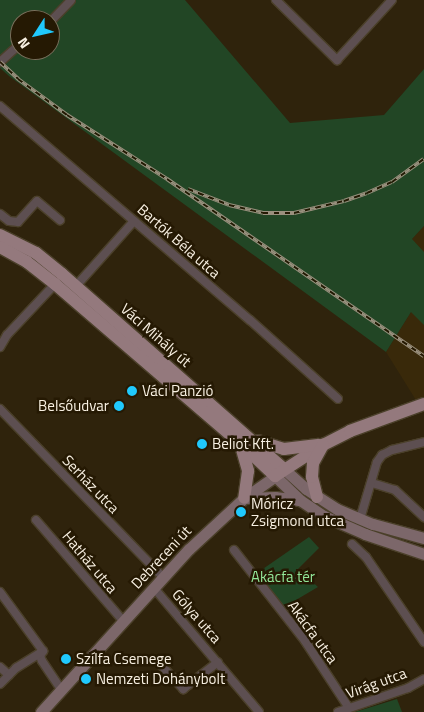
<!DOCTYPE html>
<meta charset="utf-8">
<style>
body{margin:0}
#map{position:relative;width:424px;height:712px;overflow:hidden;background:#2f230c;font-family:"Titillium Web",sans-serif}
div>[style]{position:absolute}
.built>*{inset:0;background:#39290a}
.green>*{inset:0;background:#224625}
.roads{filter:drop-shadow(1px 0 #4b402a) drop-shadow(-1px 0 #4b402a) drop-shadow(0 1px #4b402a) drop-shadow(0 -1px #4b402a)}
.street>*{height:8px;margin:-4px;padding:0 4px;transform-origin:4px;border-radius:4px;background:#5d4f51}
.secondary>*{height:11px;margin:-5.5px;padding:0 5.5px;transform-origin:5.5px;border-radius:5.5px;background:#7c676a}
.primary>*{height:12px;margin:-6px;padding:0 6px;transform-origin:6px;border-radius:6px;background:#94797d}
.rail>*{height:4px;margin-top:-2px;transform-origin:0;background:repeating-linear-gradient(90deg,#251903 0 5.5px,#9a907e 0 11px);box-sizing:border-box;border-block:1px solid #9a907e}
.dots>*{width:14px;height:14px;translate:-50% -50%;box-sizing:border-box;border:2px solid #251903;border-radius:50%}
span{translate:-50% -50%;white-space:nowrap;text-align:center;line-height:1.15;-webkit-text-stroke:5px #251903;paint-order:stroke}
.street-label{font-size:15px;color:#f8f0e2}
.poi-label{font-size:15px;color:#f8f0e2}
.left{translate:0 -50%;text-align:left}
.right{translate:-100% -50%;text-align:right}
.park-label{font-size:15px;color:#93e799}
.north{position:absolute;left:10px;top:10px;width:50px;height:50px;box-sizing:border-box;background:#251903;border:1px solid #796f5c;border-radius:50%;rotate:235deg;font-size:14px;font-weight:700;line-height:20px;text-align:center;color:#f8f0e2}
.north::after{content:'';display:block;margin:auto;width:18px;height:22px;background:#20c9fd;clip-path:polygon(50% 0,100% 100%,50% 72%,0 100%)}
</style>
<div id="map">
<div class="built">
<div style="clip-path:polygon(424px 226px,424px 413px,386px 352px,411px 312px,377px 276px)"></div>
</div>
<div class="green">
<div style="clip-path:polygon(evenodd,0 0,185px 0,290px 123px,384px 115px,424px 69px,424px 226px,412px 239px,424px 252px,424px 325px,411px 312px,386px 352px,9px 76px,0 68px,0 0,20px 20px,50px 20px,50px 50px,20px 50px,20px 20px)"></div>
<div style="clip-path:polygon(309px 537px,319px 548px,298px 569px,318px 587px,284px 607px,257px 573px)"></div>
<div style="clip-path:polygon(397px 699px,402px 712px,355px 712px)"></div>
</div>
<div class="roads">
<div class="street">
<div style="left:276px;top:0;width:86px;rotate:44.5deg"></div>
<div style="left:337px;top:60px;width:81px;rotate:-47.5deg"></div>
<div style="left:50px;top:22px;width:30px;rotate:-46deg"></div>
<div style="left:0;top:62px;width:27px;rotate:-42deg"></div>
<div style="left:0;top:106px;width:329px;rotate:40.6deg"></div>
<div style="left:250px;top:320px;width:118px;rotate:41.9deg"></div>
<div style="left:0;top:214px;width:11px;rotate:38deg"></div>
<div style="left:9px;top:221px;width:9px;rotate:6deg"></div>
<div style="left:18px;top:222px;width:28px;rotate:-48deg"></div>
<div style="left:37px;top:201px;width:30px;rotate:40deg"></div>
<div style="left:76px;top:286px;width:87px;rotate:-48.3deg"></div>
<div style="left:0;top:347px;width:14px;rotate:-60deg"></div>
<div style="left:7px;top:335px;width:70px;rotate:-46.7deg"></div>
<div style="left:0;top:409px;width:234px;rotate:45.9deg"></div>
<div style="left:372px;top:483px;width:24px;rotate:17deg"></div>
<div style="left:395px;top:490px;width:40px;rotate:43deg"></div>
<div style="left:360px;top:519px;width:59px;rotate:-73.4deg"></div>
<div style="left:377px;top:462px;width:9px;rotate:-54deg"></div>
<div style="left:382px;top:455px;width:11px;rotate:-27deg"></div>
<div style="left:392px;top:450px;width:33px;rotate:-14deg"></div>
<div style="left:36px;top:520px;width:135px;rotate:49.2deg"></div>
<div style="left:352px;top:544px;width:19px;rotate:43deg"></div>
<div style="left:366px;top:557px;width:103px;rotate:55.7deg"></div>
<div style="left:234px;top:550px;width:115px;rotate:52deg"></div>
<div style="left:305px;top:641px;width:80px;rotate:56.7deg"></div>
<div style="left:154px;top:588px;width:162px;rotate:49.7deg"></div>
<div style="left:0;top:592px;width:73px;rotate:53.9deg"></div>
<div style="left:43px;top:651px;width:6px;rotate:121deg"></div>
<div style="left:40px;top:656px;width:5px;rotate:68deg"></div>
<div style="left:42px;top:661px;width:34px;rotate:56deg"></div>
<div style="left:161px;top:665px;width:33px;rotate:47deg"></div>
<div style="left:183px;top:689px;width:44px;rotate:-37.6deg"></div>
<div style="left:0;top:667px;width:12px;rotate:42deg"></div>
<div style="left:0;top:684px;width:23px;rotate:-45deg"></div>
<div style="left:16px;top:668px;width:32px;rotate:-32deg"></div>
<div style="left:338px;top:712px;width:74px;rotate:-18.9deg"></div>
<div style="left:408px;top:688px;width:18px;rotate:-29deg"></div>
</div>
<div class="secondary">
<div style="left:284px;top:469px;width:30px;rotate:42deg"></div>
<div style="left:306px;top:489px;width:37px;rotate:33deg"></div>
<div style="left:337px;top:509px;width:39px;rotate:23deg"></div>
<div style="left:373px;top:524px;width:53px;rotate:15.4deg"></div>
<div style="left:244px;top:498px;width:31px;rotate:-2deg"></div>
<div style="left:275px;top:497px;width:24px;rotate:7deg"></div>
<div style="left:41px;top:712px;width:220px;rotate:-47.8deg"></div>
<div style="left:189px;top:549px;width:75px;rotate:-42.8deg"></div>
<div style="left:244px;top:498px;width:38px;rotate:-35deg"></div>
<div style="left:275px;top:476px;width:35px;rotate:44deg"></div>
<div style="left:300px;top:500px;width:29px;rotate:34deg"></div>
<div style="left:324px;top:516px;width:45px;rotate:23.7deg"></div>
<div style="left:365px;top:534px;width:62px;rotate:18.7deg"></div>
</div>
<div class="primary">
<div style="left:0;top:235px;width:40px;rotate:26.6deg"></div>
<div style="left:36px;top:253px;width:33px;rotate:39deg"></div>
<div style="left:62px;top:274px;width:295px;rotate:41.3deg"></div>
<div style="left:0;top:247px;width:31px;rotate:29deg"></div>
<div style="left:27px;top:262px;width:36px;rotate:38deg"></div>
<div style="left:55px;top:284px;width:245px;rotate:40.7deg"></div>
<div style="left:241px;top:444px;width:47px;rotate:43.3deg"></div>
<div style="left:275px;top:476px;width:57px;rotate:-32.9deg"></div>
<div style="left:323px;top:445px;width:30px;rotate:-27deg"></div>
<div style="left:350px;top:431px;width:79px;rotate:-20deg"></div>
<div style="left:258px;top:441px;width:27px;rotate:17deg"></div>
<div style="left:284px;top:449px;width:34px;rotate:-7deg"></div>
<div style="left:241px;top:446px;width:26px;rotate:74deg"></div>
<div style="left:248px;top:471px;width:27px;rotate:98deg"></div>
<div style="left:317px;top:497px;width:21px;rotate:-104deg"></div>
<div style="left:312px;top:477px;width:14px;rotate:-86deg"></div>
<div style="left:313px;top:463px;width:21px;rotate:-61deg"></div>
</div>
</div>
<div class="rail">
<div style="left:0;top:62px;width:25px;rotate:43deg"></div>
<div style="left:18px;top:79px;width:61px;rotate:36.3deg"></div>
<div style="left:67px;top:115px;width:119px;rotate:32.6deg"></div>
<div style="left:167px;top:179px;width:312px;rotate:34.6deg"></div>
<div style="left:188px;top:189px;width:44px;rotate:21.3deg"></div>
<div style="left:229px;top:205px;width:35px;rotate:13deg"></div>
<div style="left:263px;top:213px;width:31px"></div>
<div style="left:294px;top:213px;width:51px;rotate:-13.5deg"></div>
<div style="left:344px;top:201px;width:24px;rotate:-19deg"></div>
<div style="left:367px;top:193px;width:27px;rotate:-24deg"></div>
<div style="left:392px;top:182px;width:39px;rotate:-36deg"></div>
</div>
<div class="dots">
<div style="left:132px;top:391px;background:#20c9fd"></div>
<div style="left:119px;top:406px;background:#20c9fd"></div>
<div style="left:202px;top:444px;background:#20c9fd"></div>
<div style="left:241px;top:512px;background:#20c9fd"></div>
<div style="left:66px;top:659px;background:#20c9fd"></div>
<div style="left:86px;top:679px;background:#20c9fd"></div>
</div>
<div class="street-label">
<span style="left:179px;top:241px;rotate:41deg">Bartók Béla utca</span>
<span style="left:156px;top:335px;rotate:41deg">Váci Mihály út</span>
<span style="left:91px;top:484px;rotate:46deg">Serház utca</span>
<span style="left:161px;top:557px;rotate:-47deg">Debreceni út</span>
<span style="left:90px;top:562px;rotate:50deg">Hatház utca</span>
<span style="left:197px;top:616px;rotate:49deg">Gólya utca</span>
<span style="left:313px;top:632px;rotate:54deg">Akácfa utca</span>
<span style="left:376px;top:683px;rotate:-20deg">Virág utca</span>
</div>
<div class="poi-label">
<span class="left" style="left:142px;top:391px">Váci Panzió</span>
<span class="right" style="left:109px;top:406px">Belsőudvar</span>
<span class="left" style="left:212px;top:444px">Beliot Kft.</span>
<span class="left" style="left:251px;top:512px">Móricz<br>Zsigmond utca</span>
<span class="left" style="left:76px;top:659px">Szílfa Csemege</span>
<span class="left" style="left:96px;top:679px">Nemzeti Dohánybolt</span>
</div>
<div class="park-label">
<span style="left:283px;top:577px">Akácfa tér</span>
</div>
<div class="north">N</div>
</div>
